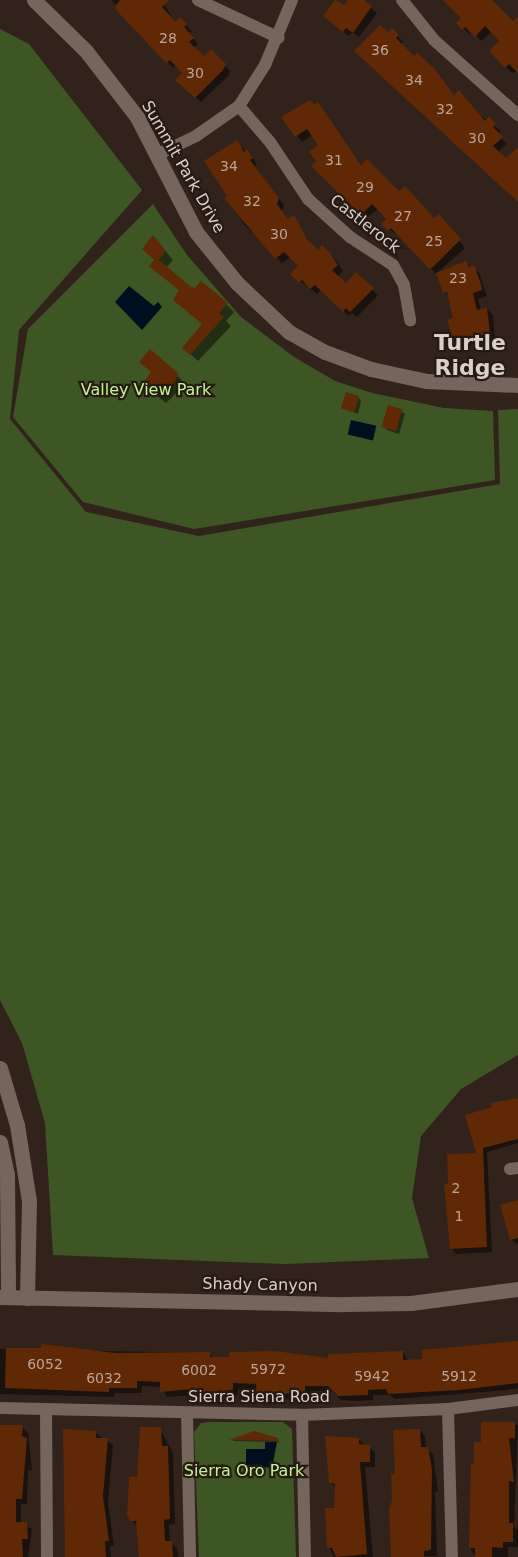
<!DOCTYPE html>
<style>
body{margin:0}
#map{position:relative;width:518px;height:1557px;overflow:hidden;background:#31231c;font-family:"DejaVu Sans",sans-serif}
div>[style]{position:absolute}
.green>*{inset:0;background:#3e5624}
.water>*{inset:0;background:#000e20;transform-origin:0 0}
.shadow>*{inset:0;background:#0007}
.building>*{inset:0;background:#602804;transform-origin:0 0}
.street>*{height:12px;margin:-6px;padding:0 6px;transform-origin:6px;border-radius:6px;background:#76655d}
.secondary>*{height:15px;margin:-7.5px;padding:0 7.5px;transform-origin:7.5px;border-radius:7.5px;background:#76655d}
span{translate:-50% -50%;white-space:nowrap;text-align:center;line-height:1.15;-webkit-text-stroke:4.5px #271a13;paint-order:stroke}
.number-label{font-size:14px;color:#bba599}
.number-label span{-webkit-text-stroke-width:0}
.street-label{font-size:16px;color:#d9cfcb}
.park-label{font-size:16px;color:#c2f78d}
.district-label{font-size:22px;color:#d9cfcb;font-weight:700}
</style>
<div id="map">
<div class="green">
<div style="clip-path:polygon(0 29px,29px 44px,142px 190px,19px 330px,10px 419px,86px 512px,199px 536px,500px 484px,498px 410px,518px 409px,518px 1055px,461px 1089px,421px 1136px,412px 1198px,429px 1258px,285px 1264px,53px 1255px,45px 1123px,22px 1043px,0 1000px)"></div>
<div style="clip-path:polygon(153px 204px,187px 255px,241px 317px,294px 357px,335px 381px,372px 393px,444px 408px,493px 411px,495px 480px,194px 529px,83px 502px,13px 417px,28px 329px)"></div>
<div style="clip-path:polygon(209px 1422px,283px 1422px,292px 1429px,296px 1557px,199px 1557px,194px 1432px,201px 1423px)"></div>
</div>
<div class="water">
<div style="clip-path:polygon(129px 286px,154px 306px,158px 302px,162px 307px,142px 330px,115px 302px)"></div>
<div style="left:351px;top:420px;width:26px;height:15px;rotate:13deg"></div>
<div style="clip-path:polygon(265px 1442px,277px 1442px,272px 1468px,246px 1465px,246px 1449px,265px 1449px)"></div>
</div>
<div class="shadow">
<div style="clip-path:polygon(111px 0,161px 0,176px 23px,180px 19px,192px 31px,189px 34px,198px 44px,194px 48px,204px 58px,211px 51px,230px 71px,228px 76px,201px 102px,177px 80px,184px 73px,176px 65px,173px 68px)"></div>
<div style="clip-path:polygon(350px 0,361px 0,377px 13px,359px 37px,352px 32px,349px 36px,331px 22px)"></div>
<div style="clip-path:polygon(444px 0,489px 0,518px 26px,518px 71px,512px 73px,491px 51px,501px 41px,492px 31px,481px 41px,472px 31px,469px 34px,458px 23px,463px 18px)"></div>
<div style="clip-path:polygon(392px 30px,403px 42px,400px 45px,454px 96px,501px 131px,497px 134px,507px 144px,498px 152px,506px 160px,518px 152px,518px 202px,444px 128px,441px 131px,356px 51px)"></div>
<div style="clip-path:polygon(318px 104px,362px 166px,434px 220px,444px 221px,465px 248px,436px 274px,408px 241px,388px 229px,388px 220px,379px 209px,366px 218px,313px 166px,319px 162px,320px 145px,313px 135px,302px 142px,283px 118px)"></div>
<div style="clip-path:polygon(236px 142px,252px 157px,257px 164px,254px 167px,284px 205px,282px 211px,289px 220px,293px 217px,313px 247px,318px 252px,322px 247px,336px 260px,343px 271px,337px 277px,346px 286px,356px 275px,378px 295px,357px 317px,352px 313px,349px 316px,321px 290px,317px 294px,298px 279px,300px 266px,291px 257px,282px 263px,244px 224px,206px 161px)"></div>
<div style="clip-path:polygon(154px 237px,173px 260px,166px 268px,190px 288px,226px 304px,234px 312px,226px 321px,231px 326px,198px 361px,184px 348px,204px 325px,180px 291px,159px 273px)"></div>
<div style="clip-path:polygon(466px 263px,479px 273px,487px 296px,478px 299px,481px 311px,487px 309px,493px 315px,495px 339px,461px 347px,455px 341px,455px 319px,450px 298px,445px 292px)"></div>
<div style="clip-path:polygon(176px 373px,185px 385px,166px 403px,151px 391px)"></div>
<div style="clip-path:polygon(358px 397px,361px 401px,358px 414px,343px 408px)"></div>
<div style="clip-path:polygon(401px 411px,405px 414px,399px 434px,387px 430px,383px 426px)"></div>
<div style="clip-path:polygon(518px 1098px,518px 1143px,487px 1152px,492px 1252px,456px 1254px,452px 1249px,449px 1185px,477px 1155px,466px 1116px)"></div>
<div style="clip-path:polygon(518px 1201px,518px 1243px,516px 1244px,511px 1239px)"></div>
<div style="clip-path:polygon(518px 1342px,518px 1388px,508px 1390px,395px 1399px,390px 1395px,373px 1395px,373px 1400px,358px 1401px,340px 1400px,333px 1391px,310px 1391px,310px 1397px,265px 1401px,258px 1389px,238px 1389px,238px 1395px,200px 1399px,196px 1395px,167px 1397px,161px 1387px,142px 1386px,142px 1393px,115px 1393px,114px 1397px,0 1394px,0 1349px,209px 1353px,215px 1359px,330px 1360px,403px 1352px,408px 1361px)"></div>
<div style="clip-path:polygon(483px 1423px,518px 1425px,514px 1526px,518px 1530px,518px 1547px,508px 1547px,508px 1557px,476px 1557px,470px 1548px,475px 1465px,483px 1444px)"></div>
<div style="clip-path:polygon(0 1426px,22px 1427px,28px 1433px,32px 1470px,28px 1470px,27px 1504px,21px 1504px,21px 1523px,32px 1529px,28px 1557px,0 1557px)"></div>
<div style="clip-path:polygon(160px 1429px,173px 1453px,175px 1524px,169px 1525px,170px 1542px,177px 1548px,178px 1557px,141px 1557px,137px 1526px,131px 1520px,138px 1479px)"></div>
<div style="clip-path:polygon(420px 1430px,425px 1436px,426px 1449px,433px 1454px,438px 1491px,435px 1492px,437px 1556px,393px 1557px,397px 1475px)"></div>
<div style="clip-path:polygon(96px 1433px,113px 1445px,108px 1502px,114px 1546px,110px 1546px,111px 1557px,68px 1557px)"></div>
<div style="clip-path:polygon(251px 1433px,278px 1439px,279px 1442px,232px 1441px)"></div>
<div style="clip-path:polygon(358px 1439px,375px 1452px,375px 1467px,365px 1467px,373px 1557px,334px 1557px,329px 1547px,336px 1488px,330px 1482px)"></div>
</div>
<div class="building">
<div style="clip-path:polygon(120px 0,169px 0,162px 7px,176px 22px,180px 17px,187px 24px,184px 27px,194px 38px,189px 42px,204px 56px,211px 49px,226px 64px,223px 70px,195px 98px,175px 80px,182px 73px,170px 60px,166px 63px,117px 11px,115px 6px)"></div>
<div style="clip-path:polygon(335px 0,344px 5px,348px 0,364px 0,372px 6px,353px 33px,346px 28px,343px 32px,323px 16px)"></div>
<div style="clip-path:polygon(443px 0,492px 0,513px 21px,518px 16px,518px 73px,509px 64px,505px 68px,489px 51px,499px 41px,485px 26px,475px 37px,465px 27px,462px 30px,456px 23px,461px 18px)"></div>
<div style="clip-path:polygon(380px 25px,388px 32px,392px 28px,399px 35px,396px 38px,414px 56px,417px 53px,434px 68px,454px 95px,459px 90px,485px 121px,489px 117px,496px 124px,493px 127px,503px 137px,493px 146px,506px 158px,518px 147px,518px 202px,354px 51px)"></div>
<div style="clip-path:polygon(310px 100px,314px 105px,318px 102px,361px 165px,367px 159px,399px 191px,405px 186px,434px 218px,439px 214px,461px 239px,433px 267px,429px 269px,391px 228px,388px 231px,381px 224px,386px 219px,372px 204px,362px 214px,359px 213px,311px 166px,316px 161px,309px 152px,318px 145px,307px 129px,295px 137px,281px 117px)"></div>
<div style="clip-path:polygon(237px 140px,244px 152px,247px 149px,253px 158px,250px 160px,279px 198px,277px 204px,288px 219px,294px 215px,307px 239px,318px 250px,322px 245px,330px 253px,338px 265px,332px 270px,346px 283px,356px 272px,374px 288px,350px 312px,346px 308px,343px 312px,315px 285px,310px 289px,302px 280px,299px 283px,290px 274px,298px 266px,284px 252px,275px 259px,224px 198px,227px 196px,204px 161px)"></div>
<div style="clip-path:polygon(153px 235px,166px 251px,159px 260px,191px 287px,195px 288px,201px 281px,228px 303px,219px 313px,224px 317px,190px 355px,182px 348px,202px 324px,173px 300px,179px 290px,149px 266px,154px 260px,142px 249px)"></div>
<div style="clip-path:polygon(466px 261px,469px 267px,474px 265px,481px 284px,482px 290px,473px 293px,477px 310px,487px 308px,490px 333px,454px 342px,447px 320px,453px 318px,447px 292px,443px 293px,436px 273px)"></div>
<div style="clip-path:polygon(150px 349px,177px 372px,178px 377px,163px 395px,157px 396px,142px 384px,151px 372px,139px 362px)"></div>
<div style="left:346px;top:392px;width:14px;height:17px;rotate:17deg"></div>
<div style="left:388px;top:405px;width:15px;height:23px;rotate:16deg"></div>
<div style="clip-path:polygon(518px 1098px,518px 1139px,483px 1148px,487px 1247px,450px 1249px,444px 1184px,448px 1184px,447px 1154px,476px 1153px,465px 1115px,492px 1107px,491px 1103px)"></div>
<div style="clip-path:polygon(518px 1200px,518px 1238px,510px 1240px,500px 1205px)"></div>
<div style="clip-path:polygon(518px 1341px,518px 1383px,459px 1390px,388px 1394px,386px 1389px,368px 1390px,368px 1395px,338px 1396px,328px 1386px,305px 1386px,305px 1392px,257px 1396px,256px 1384px,233px 1383px,233px 1390px,193px 1394px,193px 1389px,160px 1392px,160px 1382px,137px 1381px,137px 1388px,109px 1388px,109px 1392px,5px 1388px,6px 1348px,41px 1348px,41px 1344px,116px 1353px,210px 1352px,210px 1357px,229px 1357px,229px 1352px,275px 1351px,328px 1358px,328px 1354px,403px 1351px,403px 1360px,422px 1359px,422px 1350px)"></div>
<div style="clip-path:polygon(481px 1422px,515px 1422px,515px 1438px,509px 1438px,514px 1482px,509px 1481px,509px 1523px,513px 1523px,513px 1542px,503px 1542px,503px 1548px,492px 1547px,492px 1557px,475px 1557px,475px 1548px,469px 1548px,471px 1464px,474px 1464px,474px 1442px,481px 1442px)"></div>
<div style="clip-path:polygon(0 1425px,23px 1425px,22px 1436px,27px 1438px,22px 1499px,16px 1499px,16px 1522px,27px 1522px,28px 1539px,22px 1539px,23px 1557px,0 1557px)"></div>
<div style="clip-path:polygon(140px 1427px,161px 1427px,162px 1446px,168px 1446px,170px 1519px,164px 1520px,165px 1541px,172px 1541px,173px 1557px,139px 1557px,136px 1521px,130px 1521px,127px 1515px,129px 1477px,137px 1477px)"></div>
<div style="clip-path:polygon(63px 1429px,96px 1431px,96px 1438px,108px 1438px,103px 1496px,109px 1541px,105px 1541px,106px 1557px,65px 1557px)"></div>
<div style="clip-path:polygon(420px 1429px,421px 1447px,428px 1447px,432px 1469px,431px 1550px,424px 1551px,424px 1557px,391px 1557px,389px 1508px,392px 1501px,391px 1474px,395px 1474px,393px 1430px)"></div>
<div style="clip-path:polygon(254px 1431px,278px 1438px,278px 1441px,229px 1440px)"></div>
<div style="clip-path:polygon(325px 1436px,359px 1438px,359px 1444px,370px 1445px,370px 1462px,360px 1462px,367px 1554px,336px 1557px,332px 1548px,327px 1548px,325px 1508px,334px 1508px,335px 1484px,329px 1483px)"></div>
</div>
<div class="street">
<div style="left:198px;top:0;width:89px;rotate:25.1deg"></div>
<div style="left:402px;top:0;width:51px;rotate:51.3deg"></div>
<div style="left:434px;top:40px;width:113px;rotate:41.8deg"></div>
<div style="left:239px;top:106px;width:48px;rotate:49.3deg"></div>
<div style="left:270px;top:142px;width:69px;rotate:56.3deg"></div>
<div style="left:308px;top:199px;width:57px;rotate:42.1deg"></div>
<div style="left:350px;top:237px;width:51px;rotate:33.1deg"></div>
<div style="left:393px;top:265px;width:23px;rotate:61deg"></div>
<div style="left:404px;top:285px;width:36px;rotate:80deg"></div>
<div style="left:157px;top:155px;width:43px;rotate:-26deg"></div>
<div style="left:196px;top:136px;width:52px;rotate:-34.9deg"></div>
<div style="left:239px;top:106px;width:49px;rotate:-57.6deg"></div>
<div style="left:265px;top:65px;width:70px;rotate:-67.4deg"></div>
<div style="left:510px;top:1169px;width:8px;rotate:-7deg"></div>
<div style="left:0;top:1408px;width:302px;rotate:1.3deg"></div>
<div style="left:302px;top:1415px;width:146px;rotate:-2.4deg"></div>
<div style="left:448px;top:1409px;width:71px;rotate:-7.3deg"></div>
<div style="left:448px;top:1409px;width:148px;rotate:88.5deg"></div>
<div style="left:46px;top:1410px;width:147px;rotate:89.6deg"></div>
<div style="left:187px;top:1413px;width:144px;rotate:88.8deg"></div>
<div style="left:302px;top:1415px;width:142px;rotate:88.8deg"></div>
</div>
<div class="secondary">
<div style="left:34px;top:0;width:73px;rotate:44.4deg"></div>
<div style="left:86px;top:51px;width:83px;rotate:52.3deg"></div>
<div style="left:137px;top:117px;width:129px;rotate:62.8deg"></div>
<div style="left:196px;top:232px;width:65px;rotate:51.2deg"></div>
<div style="left:237px;top:283px;width:71px;rotate:43.3deg"></div>
<div style="left:289px;top:332px;width:41px;rotate:29.1deg"></div>
<div style="left:325px;top:352px;width:49px;rotate:20.3deg"></div>
<div style="left:371px;top:369px;width:56px;rotate:12.3deg"></div>
<div style="left:426px;top:381px;width:92px;rotate:2.5deg"></div>
<div style="left:0;top:1068px;width:59px;rotate:73.4deg"></div>
<div style="left:17px;top:1125px;width:77px;rotate:81deg"></div>
<div style="left:29px;top:1201px;width:97px;rotate:91.2deg"></div>
<div style="left:0;top:1142px;width:33px;rotate:78deg"></div>
<div style="left:7px;top:1174px;width:123px;rotate:89.5deg"></div>
<div style="left:0;top:1297px;width:343px;rotate:1.2deg"></div>
<div style="left:343px;top:1304px;width:68px;rotate:-0.8deg"></div>
<div style="left:411px;top:1303px;width:108px;rotate:-7.5deg"></div>
</div>
<div class="number-label">
<span style="left:168px;top:38px">28</span>
<span style="left:380px;top:50px">36</span>
<span style="left:195px;top:73px">30</span>
<span style="left:414px;top:80px">34</span>
<span style="left:445px;top:109px">32</span>
<span style="left:477px;top:138px">30</span>
<span style="left:334px;top:160px">31</span>
<span style="left:229px;top:166px">34</span>
<span style="left:365px;top:187px">29</span>
<span style="left:252px;top:201px">32</span>
<span style="left:403px;top:216px">27</span>
<span style="left:279px;top:234px">30</span>
<span style="left:434px;top:241px">25</span>
<span style="left:458px;top:278px">23</span>
<span style="left:456px;top:1188px">2</span>
<span style="left:459px;top:1216px">1</span>
<span style="left:45px;top:1364px">6052</span>
<span style="left:268px;top:1369px">5972</span>
<span style="left:199px;top:1370px">6002</span>
<span style="left:372px;top:1376px">5942</span>
<span style="left:459px;top:1376px">5912</span>
<span style="left:104px;top:1378px">6032</span>
</div>
<div class="street-label">
<span style="left:183px;top:167px;rotate:60deg">Summit Park Drive</span>
<span style="left:365px;top:224px;rotate:38deg">Castlerock</span>
<span style="left:260px;top:1285px;rotate:1deg">Shady Canyon</span>
<span style="left:259px;top:1397px">Sierra Siena Road</span>
</div>
<div class="park-label">
<span style="left:146px;top:390px">Valley View Park</span>
<span style="left:244px;top:1471px">Sierra Oro Park</span>
</div>
<div class="district-label">
<span style="left:470px;top:355px">Turtle<br>Ridge</span>
</div>
</div>
